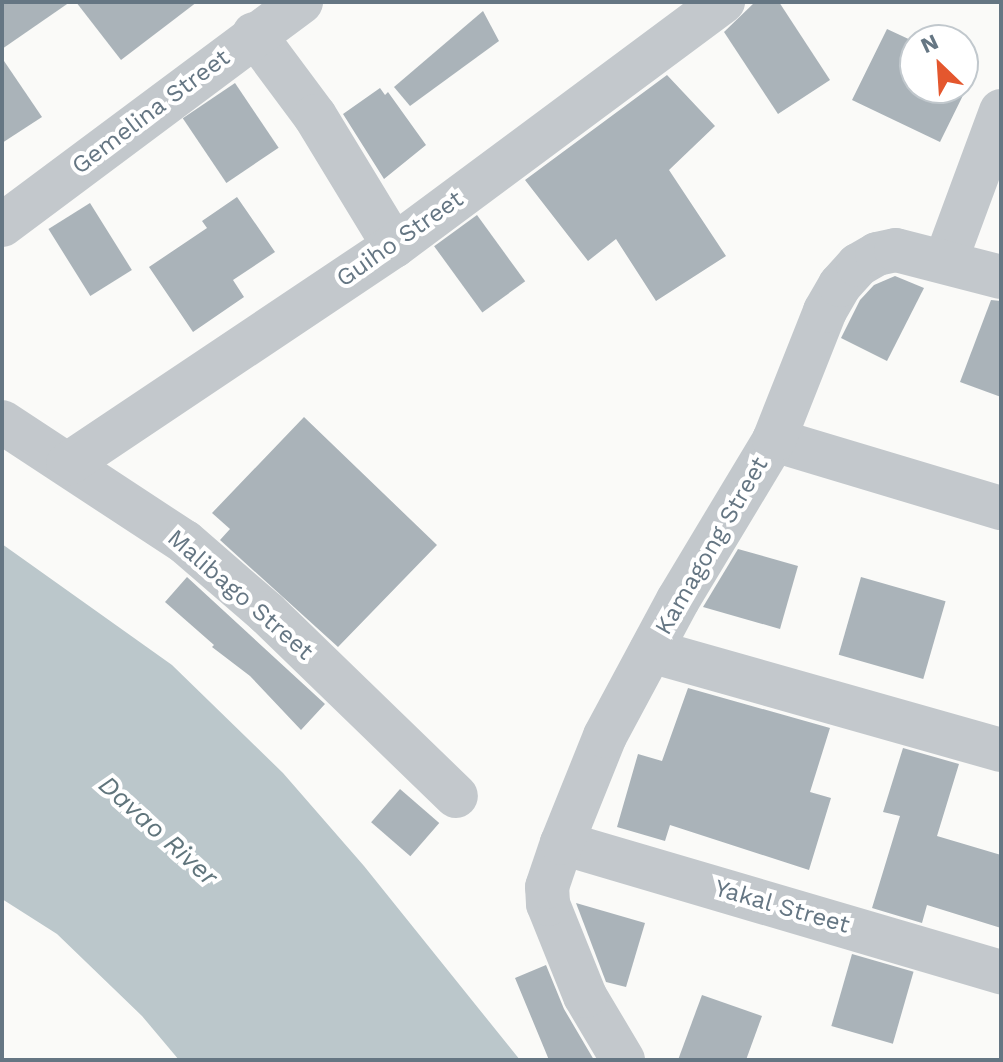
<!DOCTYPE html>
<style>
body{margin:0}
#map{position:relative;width:1003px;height:1062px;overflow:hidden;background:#fafaf8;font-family:"Work Sans",sans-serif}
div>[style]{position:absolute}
.water>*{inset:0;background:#bbc7cb}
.building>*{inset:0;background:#aab3b9;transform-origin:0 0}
.street>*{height:44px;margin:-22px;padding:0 22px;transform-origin:22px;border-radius:22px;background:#c3c8cc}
span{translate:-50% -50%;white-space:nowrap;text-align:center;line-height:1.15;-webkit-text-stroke:8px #fff;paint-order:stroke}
.street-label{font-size:24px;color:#657683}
.water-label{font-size:26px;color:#60757c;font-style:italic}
.frame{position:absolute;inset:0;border:4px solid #657683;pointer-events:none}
.north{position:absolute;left:899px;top:24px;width:80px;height:80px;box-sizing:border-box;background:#fff;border:2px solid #c1c8cd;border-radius:50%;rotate:335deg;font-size:22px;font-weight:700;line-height:32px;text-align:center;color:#657683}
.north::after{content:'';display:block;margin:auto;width:28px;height:36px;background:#e4572e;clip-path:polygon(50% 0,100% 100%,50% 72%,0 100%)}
</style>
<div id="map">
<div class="water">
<div style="clip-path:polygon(2px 544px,172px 665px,283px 773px,364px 866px,520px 1060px,179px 1060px,142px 1016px,57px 934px,2px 899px)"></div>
</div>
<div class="building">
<div style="clip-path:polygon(2px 2px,70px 2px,2px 49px)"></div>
<div style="clip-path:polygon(76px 2px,197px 2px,121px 60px)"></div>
<div style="clip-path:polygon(755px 2px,779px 2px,830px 80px,778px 114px,724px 32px)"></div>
<div style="clip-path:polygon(483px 11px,499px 41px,410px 106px,394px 87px)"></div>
<div style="clip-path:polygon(887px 29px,915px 42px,915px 88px,963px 88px,963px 65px,975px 71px,940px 142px,852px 100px)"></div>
<div style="clip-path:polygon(2px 58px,42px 117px,2px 143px)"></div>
<div style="clip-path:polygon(667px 75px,715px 126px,669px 170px,726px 256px,656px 301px,616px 239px,588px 261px,525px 180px)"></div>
<div style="left:235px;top:83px;width:78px;height:63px;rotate:56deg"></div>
<div style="clip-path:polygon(380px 88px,385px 95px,388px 92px,426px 145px,384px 179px,343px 114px)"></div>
<div style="clip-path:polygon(237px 197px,275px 252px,233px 280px,244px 297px,193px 332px,149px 267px,207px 228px,202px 221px)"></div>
<div style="left:90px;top:203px;width:79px;height:49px;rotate:58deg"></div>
<div style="left:477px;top:215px;width:82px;height:53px;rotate:54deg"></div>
<div style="clip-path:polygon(895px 276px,924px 288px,887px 361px,841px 338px,860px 300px,874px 285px)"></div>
<div style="clip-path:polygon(991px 300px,1001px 301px,1001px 397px,960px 382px)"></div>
<div style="clip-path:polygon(304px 417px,437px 545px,338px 647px,220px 540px,230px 529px,212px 513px)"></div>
<div style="clip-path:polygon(738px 549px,798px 566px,780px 629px,703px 607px)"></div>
<div style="clip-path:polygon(187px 577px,325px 704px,301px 730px,250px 676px,212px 647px,214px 645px,165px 602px)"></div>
<div style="left:861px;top:577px;width:88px;height:81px;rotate:16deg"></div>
<div style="clip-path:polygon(688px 688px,830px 728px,810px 792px,831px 798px,809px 870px,670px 825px,665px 841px,617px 827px,638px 754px,662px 761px)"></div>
<div style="clip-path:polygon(903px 748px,959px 764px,937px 836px,1001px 855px,1001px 928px,927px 905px,922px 923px,872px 908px,900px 816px,883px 812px)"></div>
<div style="left:400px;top:789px;width:52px;height:44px;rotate:41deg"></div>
<div style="clip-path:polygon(576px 903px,645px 923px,626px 987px,606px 982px)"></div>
<div style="left:852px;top:954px;width:64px;height:75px;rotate:16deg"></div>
<div style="clip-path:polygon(546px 965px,564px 1009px,594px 1060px,549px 1060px,515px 978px)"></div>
<div style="clip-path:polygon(702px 995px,762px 1016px,746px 1060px,678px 1060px)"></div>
</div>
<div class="street">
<div style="left:254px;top:34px;width:102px;rotate:53.4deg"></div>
<div style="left:315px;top:116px;width:152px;rotate:58.7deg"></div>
<div style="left:2px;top:225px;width:373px;rotate:-36.7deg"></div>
<div style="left:946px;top:260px;width:159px;rotate:-69.7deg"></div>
<div style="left:2px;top:422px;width:219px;rotate:33.3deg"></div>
<div style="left:185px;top:542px;width:108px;rotate:40.9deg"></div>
<div style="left:267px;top:613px;width:263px;rotate:44.1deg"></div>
<div style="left:774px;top:440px;width:237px;rotate:16.7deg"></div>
<div style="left:68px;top:464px;width:392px;rotate:-33.8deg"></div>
<div style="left:394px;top:246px;width:410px;rotate:-36.6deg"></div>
<div style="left:651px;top:651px;width:364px;rotate:15.8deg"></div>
<div style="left:562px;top:843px;width:458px;rotate:16.4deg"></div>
<div style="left:623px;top:1060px;width:74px;rotate:-120.7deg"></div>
<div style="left:585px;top:996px;width:99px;rotate:-111.9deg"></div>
<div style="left:548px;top:904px;width:17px;rotate:-93deg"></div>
<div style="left:547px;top:887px;width:46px;rotate:-71.2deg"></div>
<div style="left:562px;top:843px;width:115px;rotate:-68.1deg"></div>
<div style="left:605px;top:736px;width:154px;rotate:-61.8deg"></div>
<div style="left:678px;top:600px;width:187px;rotate:-59deg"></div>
<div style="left:774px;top:440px;width:139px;rotate:-68.4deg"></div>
<div style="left:825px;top:311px;width:30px;rotate:-60deg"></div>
<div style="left:840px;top:285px;width:27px;rotate:-48deg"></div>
<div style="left:858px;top:265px;width:22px;rotate:-30deg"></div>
<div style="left:877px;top:254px;width:19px;rotate:-12deg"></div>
<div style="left:896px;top:250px;width:108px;rotate:14.4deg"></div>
</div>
<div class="street-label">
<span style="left:151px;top:112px;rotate:-37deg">Gemelina Street</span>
<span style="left:400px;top:239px;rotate:-35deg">Guiho Street</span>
<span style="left:712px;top:546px;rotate:-60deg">Kamagong Street</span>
<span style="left:240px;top:595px;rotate:41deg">Malibago Street</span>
<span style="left:782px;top:907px;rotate:16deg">Yakal Street</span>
</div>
<div class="water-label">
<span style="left:158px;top:831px;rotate:42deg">Davao River</span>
</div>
<div class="frame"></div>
<div class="north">N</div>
</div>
